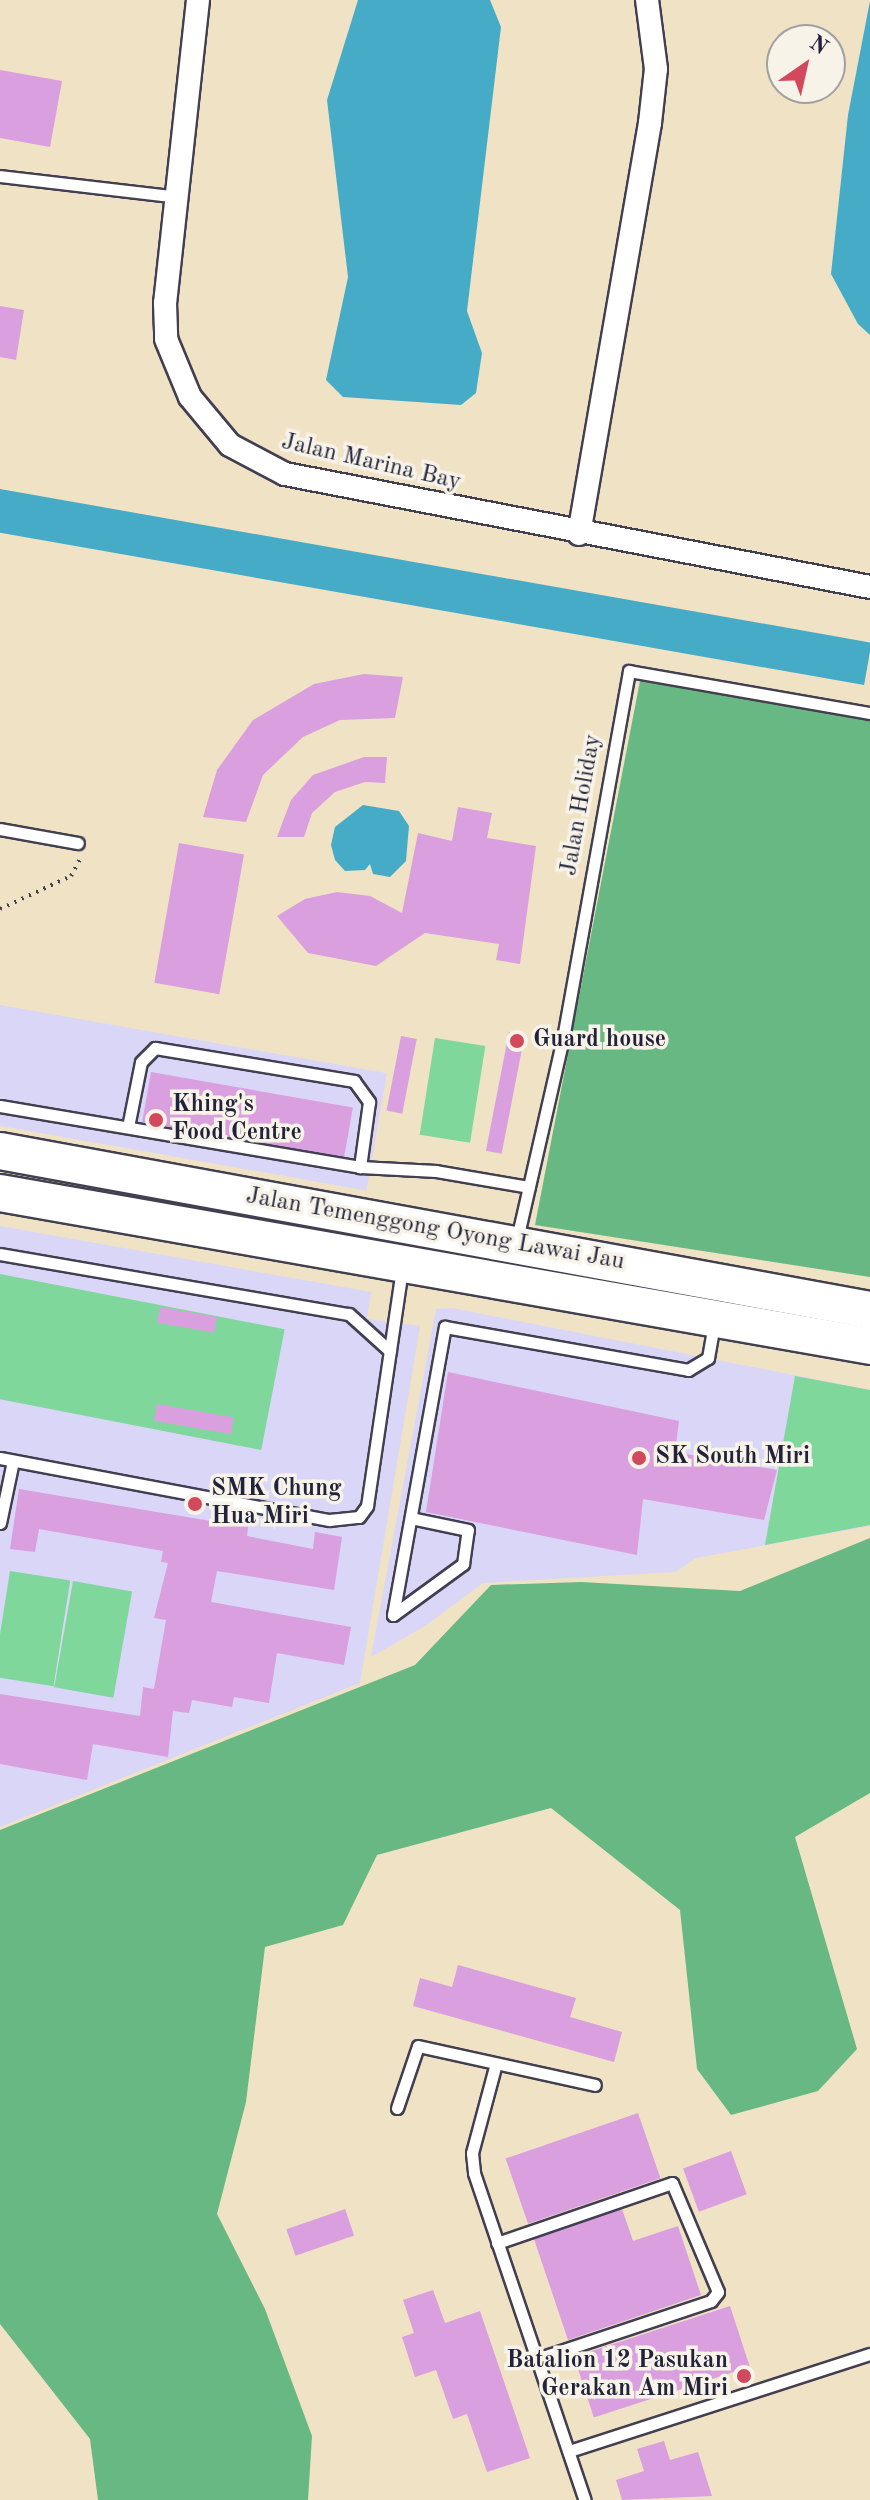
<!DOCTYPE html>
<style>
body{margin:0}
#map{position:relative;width:870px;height:2500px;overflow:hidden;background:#f0e2c5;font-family:"Old Standard TT",serif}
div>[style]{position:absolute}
.built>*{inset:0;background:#d9d6f7;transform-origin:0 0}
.green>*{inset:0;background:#7fd79b;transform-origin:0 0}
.forest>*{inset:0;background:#67b883}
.water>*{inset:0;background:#46abc6;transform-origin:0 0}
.building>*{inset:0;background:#da9fde;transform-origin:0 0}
.path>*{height:4px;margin-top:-2px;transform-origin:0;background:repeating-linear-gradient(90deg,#413f50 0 2px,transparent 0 8px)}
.roads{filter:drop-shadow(2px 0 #413f50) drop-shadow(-2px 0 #413f50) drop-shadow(0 2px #413f50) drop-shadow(0 -2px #413f50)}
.service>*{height:11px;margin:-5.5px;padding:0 5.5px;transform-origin:5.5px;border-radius:5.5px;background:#fff}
.minor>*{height:22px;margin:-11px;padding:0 11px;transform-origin:11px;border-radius:11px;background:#fff}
.primary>*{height:36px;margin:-18px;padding:0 18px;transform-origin:18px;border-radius:18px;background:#fff}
.dots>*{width:22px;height:22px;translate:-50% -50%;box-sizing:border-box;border:4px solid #f7f3e8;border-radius:50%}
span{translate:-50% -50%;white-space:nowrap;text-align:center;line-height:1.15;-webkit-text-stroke:7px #f7f3e8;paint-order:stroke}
.street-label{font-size:24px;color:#22223b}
.poi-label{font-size:24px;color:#22223b;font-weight:700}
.left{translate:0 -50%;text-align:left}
.right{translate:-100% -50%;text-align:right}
.north{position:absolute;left:766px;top:24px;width:80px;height:80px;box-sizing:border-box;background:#f7f3e8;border:2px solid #a29fa3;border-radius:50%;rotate:34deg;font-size:22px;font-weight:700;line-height:32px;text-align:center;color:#22223b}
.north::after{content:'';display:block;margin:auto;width:28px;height:36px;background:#d1495b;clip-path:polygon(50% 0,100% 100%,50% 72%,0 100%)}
</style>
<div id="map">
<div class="built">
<div style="left:0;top:1005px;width:393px;height:119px;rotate:10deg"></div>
<div style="clip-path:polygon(0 1226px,371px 1292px,367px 1319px,420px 1326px,360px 1683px,0 1827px)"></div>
<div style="clip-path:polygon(452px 1308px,870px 1390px,870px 1526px,696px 1558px,675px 1572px,483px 1583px,425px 1626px,371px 1657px,436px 1309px)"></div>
</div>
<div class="green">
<div style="left:435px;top:1038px;width:51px;height:98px;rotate:9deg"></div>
<div style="left:0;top:1274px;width:290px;height:123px;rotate:11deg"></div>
<div style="clip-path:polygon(795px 1376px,870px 1390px,870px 1525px,765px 1545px)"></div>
<div style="left:10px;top:1571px;width:61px;height:107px;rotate:9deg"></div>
<div style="left:73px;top:1581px;width:60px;height:108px;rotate:10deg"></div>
</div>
<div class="forest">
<div style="clip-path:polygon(640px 681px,870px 721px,870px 1277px,535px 1225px)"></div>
<div style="clip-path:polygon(870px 1538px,870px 1793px,795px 1837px,857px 2049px,818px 2091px,731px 2115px,697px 2069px,680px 1910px,551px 1808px,377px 1855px,343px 1925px,265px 1947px,246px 2102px,217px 2214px,265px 2309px,312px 2436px,308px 2500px,98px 2500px,90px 2439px,0 2324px,0 1830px,415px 1665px,491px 1585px,581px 1582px,740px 1591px)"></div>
</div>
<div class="water">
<div style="clip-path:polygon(358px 0,490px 0,501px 27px,467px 311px,482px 353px,476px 393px,461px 405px,343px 397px,326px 380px,348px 277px,327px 100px)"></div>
<div style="clip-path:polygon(870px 1px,870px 335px,858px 324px,831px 274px,848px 115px)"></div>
<div style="left:0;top:489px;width:885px;height:43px;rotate:10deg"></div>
<div style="clip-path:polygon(363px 805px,399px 811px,409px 826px,406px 861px,390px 877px,373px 874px,370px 864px,365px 870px,345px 871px,335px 860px,331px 845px,335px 827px)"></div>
</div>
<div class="building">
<div style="clip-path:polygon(0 70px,62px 81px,50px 147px,0 138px)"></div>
<div style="clip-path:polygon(0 306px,24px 310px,16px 360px,0 357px)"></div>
<div style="clip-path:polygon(364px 674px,403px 677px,395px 718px,340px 720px,303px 737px,263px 775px,246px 822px,203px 817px,217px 770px,253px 720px,314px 684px)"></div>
<div style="clip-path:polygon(364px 757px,387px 757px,385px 783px,365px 782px,335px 792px,312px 813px,304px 837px,277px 837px,291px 800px,313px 775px)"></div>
<div style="clip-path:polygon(458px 807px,492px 813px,487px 838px,536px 846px,520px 964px,496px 960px,499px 944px,425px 933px,376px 966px,308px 953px,277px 916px,305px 899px,337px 892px,370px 896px,402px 913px,418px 833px,452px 841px)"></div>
<div style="left:179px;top:843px;width:66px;height:142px;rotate:10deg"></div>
<div style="left:509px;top:1032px;width:16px;height:121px;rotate:11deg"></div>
<div style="left:401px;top:1036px;width:16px;height:76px;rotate:11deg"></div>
<div style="left:151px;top:1072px;width:205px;height:51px;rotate:10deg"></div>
<div style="left:160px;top:1307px;width:58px;height:16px;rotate:10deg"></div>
<div style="clip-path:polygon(448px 1372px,679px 1421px,675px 1452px,777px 1470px,764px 1520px,643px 1499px,637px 1555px,426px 1512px)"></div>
<div style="left:157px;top:1404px;width:78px;height:17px;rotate:10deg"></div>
<div style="clip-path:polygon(19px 1489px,223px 1523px,224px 1517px,249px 1520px,247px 1536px,313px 1549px,315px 1532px,342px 1537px,334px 1590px,217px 1571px,211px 1602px,351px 1627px,344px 1665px,277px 1653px,269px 1703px,234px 1697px,232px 1707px,192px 1700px,189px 1713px,173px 1711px,168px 1757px,93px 1744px,87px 1780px,0 1764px,0 1694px,140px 1716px,143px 1687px,154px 1689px,166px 1620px,154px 1618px,168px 1563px,161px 1562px,163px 1551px,39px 1529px,35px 1552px,10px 1549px)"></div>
<div style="clip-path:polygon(458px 1965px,576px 1998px,570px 2017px,622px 2032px,614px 2062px,413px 2006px,420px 1978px,452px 1987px)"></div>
<div style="left:638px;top:2113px;width:69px;height:140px;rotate:71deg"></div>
<div style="left:731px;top:2151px;width:46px;height:51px;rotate:70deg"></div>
<div style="left:345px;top:2209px;width:28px;height:62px;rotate:71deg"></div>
<div style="clip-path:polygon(622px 2209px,633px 2241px,678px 2226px,701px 2295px,568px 2340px,534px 2239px)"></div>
<div style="clip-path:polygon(433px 2290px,445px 2323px,480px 2311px,530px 2458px,487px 2472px,467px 2414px,453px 2419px,436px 2370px,415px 2377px,402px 2337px,414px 2333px,403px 2300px)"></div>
<div style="left:730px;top:2306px;width:64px;height:164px;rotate:72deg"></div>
<div style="clip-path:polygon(664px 2441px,670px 2460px,698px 2452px,712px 2496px,622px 2500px,616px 2480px,644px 2471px,637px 2449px)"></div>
</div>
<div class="path">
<div style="left:0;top:909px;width:78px;rotate:-24.9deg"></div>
<div style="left:71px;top:876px;width:21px;rotate:-62deg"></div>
</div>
<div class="roads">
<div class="service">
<div style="left:0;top:176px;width:179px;rotate:6.7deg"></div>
<div style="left:0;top:829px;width:79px;rotate:10.2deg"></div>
<div style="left:0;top:1106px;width:365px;rotate:9.6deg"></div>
<div style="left:360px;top:1167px;width:76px;rotate:3deg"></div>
<div style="left:436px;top:1171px;width:94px;rotate:9.8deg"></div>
<div style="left:128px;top:1127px;width:66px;rotate:-78.7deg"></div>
<div style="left:141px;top:1062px;width:20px;rotate:-45deg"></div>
<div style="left:155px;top:1048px;width:202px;rotate:9.4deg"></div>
<div style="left:354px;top:1081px;width:26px;rotate:54deg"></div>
<div style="left:369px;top:1102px;width:66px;rotate:97.9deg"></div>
<div style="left:517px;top:1239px;width:206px;rotate:-77.1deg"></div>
<div style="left:563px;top:1038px;width:373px;rotate:-79.8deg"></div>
<div style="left:629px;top:671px;width:245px;rotate:9.9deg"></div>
<div style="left:0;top:1254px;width:354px;rotate:9.8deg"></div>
<div style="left:349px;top:1314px;width:55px;rotate:42.1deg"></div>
<div style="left:0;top:1458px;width:335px;rotate:10.7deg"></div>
<div style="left:329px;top:1520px;width:30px;rotate:-6deg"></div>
<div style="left:359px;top:1517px;width:14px;rotate:-54deg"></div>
<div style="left:367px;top:1506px;width:241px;rotate:-81.6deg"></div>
<div style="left:0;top:1523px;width:63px;rotate:-78.2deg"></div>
<div style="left:393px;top:1615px;width:293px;rotate:-79.8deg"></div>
<div style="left:445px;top:1327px;width:247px;rotate:10deg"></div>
<div style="left:688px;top:1370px;width:23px;rotate:-31deg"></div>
<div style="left:708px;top:1358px;width:36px;rotate:-80deg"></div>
<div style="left:393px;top:1615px;width:87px;rotate:-36.1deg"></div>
<div style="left:463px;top:1564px;width:34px;rotate:-82deg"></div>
<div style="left:468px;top:1530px;width:58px;rotate:-168.1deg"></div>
<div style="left:495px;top:2067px;width:89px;rotate:105deg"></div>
<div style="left:472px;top:2153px;width:20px;rotate:84deg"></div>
<div style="left:474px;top:2173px;width:345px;rotate:71.3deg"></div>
<div style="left:397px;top:2108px;width:65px;rotate:-71.3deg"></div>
<div style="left:418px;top:2046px;width:181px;rotate:12.4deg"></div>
<div style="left:497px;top:2243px;width:185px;rotate:-18.9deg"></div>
<div style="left:672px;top:2183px;width:118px;rotate:67.1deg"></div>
<div style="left:718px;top:2292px;width:11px;rotate:128deg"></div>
<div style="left:711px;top:2301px;width:183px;rotate:161.6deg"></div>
<div style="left:569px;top:2451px;width:316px;rotate:-17.9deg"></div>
</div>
<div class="minor">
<div style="left:198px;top:0;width:305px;rotate:96.2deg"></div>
<div style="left:165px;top:303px;width:36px;rotate:88deg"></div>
<div style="left:166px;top:339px;width:63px;rotate:67.5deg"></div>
<div style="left:190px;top:397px;width:62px;rotate:50.2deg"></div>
<div style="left:230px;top:445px;width:62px;rotate:27.8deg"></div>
<div style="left:285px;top:474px;width:596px;rotate:10.93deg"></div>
<div style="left:579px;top:534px;width:417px;rotate:-80.2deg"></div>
<div style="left:650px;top:123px;width:54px;rotate:-83.7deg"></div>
<div style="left:656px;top:69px;width:70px;rotate:-97.4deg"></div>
</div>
<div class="primary">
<div style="left:0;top:1151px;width:884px;rotate:10.36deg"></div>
<div style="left:0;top:1193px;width:883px;rotate:9.97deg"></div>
</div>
</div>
<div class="dots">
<div style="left:517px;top:1041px;background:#d1495b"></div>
<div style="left:156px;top:1120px;background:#d1495b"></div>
<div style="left:639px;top:1458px;background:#d1495b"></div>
<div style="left:195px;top:1504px;background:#d1495b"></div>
<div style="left:744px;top:2376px;background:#d1495b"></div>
</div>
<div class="street-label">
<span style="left:371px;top:463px;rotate:13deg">Jalan Marina Bay</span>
<span style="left:582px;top:805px;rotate:-80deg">Jalan Holiday</span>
<span style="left:435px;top:1230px;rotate:10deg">Jalan Temenggong Oyong Lawai Jau</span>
</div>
<div class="poi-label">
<span class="left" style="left:533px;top:1041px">Guard house</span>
<span class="left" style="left:172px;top:1120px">Khing's<br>Food Centre</span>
<span class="left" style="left:655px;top:1458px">SK South Miri</span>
<span class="left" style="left:211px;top:1504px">SMK Chung<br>Hua Miri</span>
<span class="right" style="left:728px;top:2376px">Batalion 12 Pasukan<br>Gerakan Am Miri</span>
</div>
<div class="north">N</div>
</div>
